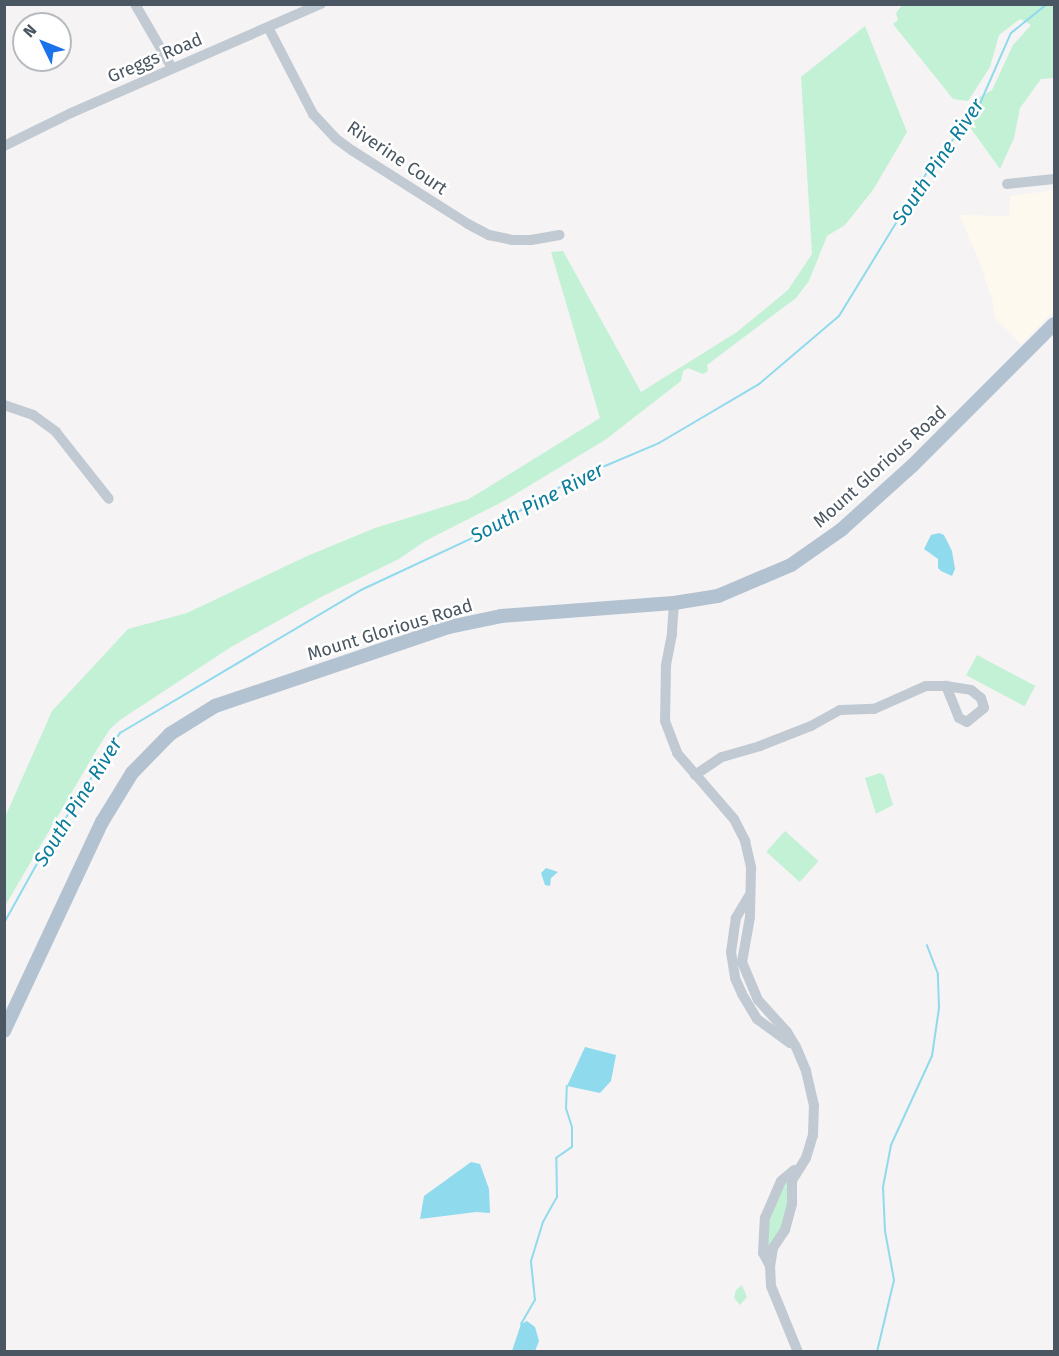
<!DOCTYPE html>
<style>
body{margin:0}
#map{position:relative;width:1059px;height:1356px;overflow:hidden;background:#f5f3f3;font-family:"Fira Sans",sans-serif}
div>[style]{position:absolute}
.commercial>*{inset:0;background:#fdf9ef}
.green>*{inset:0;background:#c3f1d5;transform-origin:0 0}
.water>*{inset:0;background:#90daee}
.stream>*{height:2px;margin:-1px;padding:0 1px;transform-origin:1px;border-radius:1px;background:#90daee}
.minor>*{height:10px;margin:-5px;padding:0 5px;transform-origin:5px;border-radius:5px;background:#c1cad2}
.major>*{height:14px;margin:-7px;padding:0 7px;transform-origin:7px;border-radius:7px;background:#b3c2d1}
span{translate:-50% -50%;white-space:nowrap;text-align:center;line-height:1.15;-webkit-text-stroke:5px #fff;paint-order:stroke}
.street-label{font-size:18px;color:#4a5661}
.water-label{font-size:20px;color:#0c7c9b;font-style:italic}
.frame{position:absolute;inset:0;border:6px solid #4a5661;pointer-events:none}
.north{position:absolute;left:12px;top:12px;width:60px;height:60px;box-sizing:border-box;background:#fff;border:2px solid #b7bbc0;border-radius:50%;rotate:313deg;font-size:16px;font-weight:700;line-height:24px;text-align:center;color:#4a5661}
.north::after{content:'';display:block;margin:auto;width:21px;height:27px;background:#1a73e8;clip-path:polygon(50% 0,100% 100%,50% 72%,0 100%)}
</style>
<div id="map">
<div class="commercial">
<div style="clip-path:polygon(1054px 190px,1054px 311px,1021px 344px,994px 317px,993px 303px,980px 263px,959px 215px,1009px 216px,1010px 196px)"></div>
</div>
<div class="green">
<div style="clip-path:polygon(903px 4px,1054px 5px,1054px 78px,1041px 79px,1020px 108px,1014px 138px,1000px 169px,964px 119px,973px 101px,992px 90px,1013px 45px,1031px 25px,1020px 19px,999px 35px,990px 67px,968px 101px,953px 99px,893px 24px,898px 20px,896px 13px)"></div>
<div style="clip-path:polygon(865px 26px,907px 132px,873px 190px,845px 225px,827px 236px,809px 281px,796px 298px,707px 365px,708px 371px,703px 374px,688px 368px,683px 371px,681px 381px,605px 440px,502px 502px,425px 541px,399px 559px,321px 597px,231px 647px,120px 720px,110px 729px,96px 751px,5px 906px,5px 817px,52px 711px,128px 629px,187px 613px,307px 556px,375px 528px,469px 499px,600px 418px,551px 252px,563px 251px,641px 392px,737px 332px,788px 290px,812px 254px,801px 77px)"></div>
<div style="left:977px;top:655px;width:66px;height:23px;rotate:28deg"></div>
<div style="clip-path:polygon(880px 773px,884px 775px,893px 805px,876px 814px,865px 778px)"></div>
<div style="left:785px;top:831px;width:45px;height:28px;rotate:42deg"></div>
<div style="clip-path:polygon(793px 1170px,792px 1204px,773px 1248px,763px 1244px,765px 1218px)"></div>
<div style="clip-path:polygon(742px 1285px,747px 1297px,740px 1305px,734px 1298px,736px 1290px)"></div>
</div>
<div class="water">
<div style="clip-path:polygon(939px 533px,944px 535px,952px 551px,955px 569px,952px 576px,941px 571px,938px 568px,938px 559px,924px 549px,931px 535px)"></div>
<div style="clip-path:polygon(546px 868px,558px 872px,551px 878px,550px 886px,545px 885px,541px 873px)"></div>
<div style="clip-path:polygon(585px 1047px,616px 1055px,611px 1081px,600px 1093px,567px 1086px)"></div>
<div style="clip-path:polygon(471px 1162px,480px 1164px,489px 1189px,490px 1213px,476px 1212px,420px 1219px,424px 1196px)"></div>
<div style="clip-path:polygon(527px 1321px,535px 1327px,539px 1341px,535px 1351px,512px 1351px,521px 1324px)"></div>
</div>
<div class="stream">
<div style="left:4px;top:923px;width:72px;rotate:-60.9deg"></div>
<div style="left:39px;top:860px;width:151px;rotate:-57.5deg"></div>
<div style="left:120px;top:733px;width:280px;rotate:-30.7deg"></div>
<div style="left:361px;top:590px;width:132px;rotate:-25deg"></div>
<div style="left:481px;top:534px;width:106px;rotate:-30.7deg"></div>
<div style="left:572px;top:480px;width:95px;rotate:-23deg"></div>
<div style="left:659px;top:443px;width:116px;rotate:-30.5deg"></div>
<div style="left:759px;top:384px;width:105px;rotate:-40.4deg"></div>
<div style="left:839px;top:316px;width:170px;rotate:-58.5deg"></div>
<div style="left:928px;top:171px;width:80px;rotate:-51.6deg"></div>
<div style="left:978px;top:108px;width:82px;rotate:-66.3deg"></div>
<div style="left:1011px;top:33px;width:46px;rotate:-38.9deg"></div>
<div style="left:521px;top:1324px;width:28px;rotate:-60deg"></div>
<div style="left:535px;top:1300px;width:39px;rotate:-96deg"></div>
<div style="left:531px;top:1261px;width:41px;rotate:-72.9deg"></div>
<div style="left:543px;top:1222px;width:29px;rotate:-61deg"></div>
<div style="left:557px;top:1197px;width:39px;rotate:-91deg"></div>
<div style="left:556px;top:1158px;width:19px;rotate:-35deg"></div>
<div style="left:572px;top:1147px;width:20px;rotate:-90deg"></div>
<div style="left:572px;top:1127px;width:19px;rotate:-108deg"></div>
<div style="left:566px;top:1109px;width:23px;rotate:-88deg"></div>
<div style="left:877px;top:1352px;width:74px;rotate:-76.7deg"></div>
<div style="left:894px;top:1280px;width:50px;rotate:-100.4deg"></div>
<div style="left:885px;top:1231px;width:44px;rotate:-92.6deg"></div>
<div style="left:883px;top:1187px;width:43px;rotate:-79.2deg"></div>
<div style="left:891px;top:1145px;width:98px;rotate:-65.3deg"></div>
<div style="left:932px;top:1056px;width:49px;rotate:-81.7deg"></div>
<div style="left:939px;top:1008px;width:34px;rotate:-92deg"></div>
<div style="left:938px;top:974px;width:31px;rotate:-111deg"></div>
</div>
<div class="minor">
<div style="left:135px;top:4px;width:74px;rotate:60deg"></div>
<div style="left:269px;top:29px;width:96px;rotate:62.6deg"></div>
<div style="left:313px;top:114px;width:33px;rotate:47deg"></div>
<div style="left:335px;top:138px;width:22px;rotate:36deg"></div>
<div style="left:353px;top:151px;width:136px;rotate:32.4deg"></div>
<div style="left:468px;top:224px;width:24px;rotate:28deg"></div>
<div style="left:489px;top:235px;width:24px;rotate:12deg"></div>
<div style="left:512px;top:240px;width:19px"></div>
<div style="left:531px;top:240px;width:29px;rotate:-10deg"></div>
<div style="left:4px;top:146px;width:75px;rotate:-26.2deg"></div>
<div style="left:71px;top:113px;width:273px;rotate:-23.6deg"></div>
<div style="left:1007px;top:184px;width:47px;rotate:-6.1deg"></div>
<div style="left:4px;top:405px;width:31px;rotate:19deg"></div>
<div style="left:33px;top:415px;width:29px;rotate:36deg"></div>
<div style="left:56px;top:432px;width:85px;rotate:51.7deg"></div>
<div style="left:674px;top:603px;width:31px;rotate:94deg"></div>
<div style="left:672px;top:634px;width:33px;rotate:101deg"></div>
<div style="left:666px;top:666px;width:55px;rotate:91deg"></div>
<div style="left:665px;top:721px;width:34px;rotate:69deg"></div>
<div style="left:677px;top:753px;width:87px;rotate:49.2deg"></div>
<div style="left:734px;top:819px;width:25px;rotate:63deg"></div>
<div style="left:745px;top:841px;width:28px;rotate:77deg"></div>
<div style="left:751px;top:868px;width:49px;rotate:91.2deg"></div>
<div style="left:750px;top:917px;width:46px;rotate:100.1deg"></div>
<div style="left:742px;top:962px;width:41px;rotate:67.2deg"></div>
<div style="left:758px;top:1000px;width:43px;rotate:47.8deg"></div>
<div style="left:787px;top:1032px;width:17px;rotate:59deg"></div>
<div style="left:796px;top:1047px;width:26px;rotate:67deg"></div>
<div style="left:806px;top:1071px;width:35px;rotate:77deg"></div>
<div style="left:814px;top:1105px;width:30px;rotate:92deg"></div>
<div style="left:813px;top:1135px;width:24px;rotate:107deg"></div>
<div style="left:806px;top:1158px;width:26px;rotate:122deg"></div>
<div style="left:792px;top:1180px;width:24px;rotate:90deg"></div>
<div style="left:792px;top:1204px;width:27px;rotate:105deg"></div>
<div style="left:785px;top:1230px;width:22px;rotate:124deg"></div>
<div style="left:773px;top:1248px;width:18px;rotate:99deg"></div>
<div style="left:770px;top:1266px;width:20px;rotate:87deg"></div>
<div style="left:771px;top:1286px;width:71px;rotate:67.8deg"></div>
<div style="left:695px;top:775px;width:32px;rotate:-34deg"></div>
<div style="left:722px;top:757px;width:40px;rotate:-16deg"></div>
<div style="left:760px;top:746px;width:55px;rotate:-21.4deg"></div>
<div style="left:811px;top:726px;width:33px;rotate:-29deg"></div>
<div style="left:840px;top:710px;width:34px;rotate:-2deg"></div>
<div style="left:874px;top:709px;width:57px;rotate:-23.9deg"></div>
<div style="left:926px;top:686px;width:20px"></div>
<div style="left:946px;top:686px;width:25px;rotate:9deg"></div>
<div style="left:971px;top:690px;width:13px;rotate:39deg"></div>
<div style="left:981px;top:698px;width:10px;rotate:73deg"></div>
<div style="left:984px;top:708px;width:22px;rotate:141deg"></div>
<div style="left:967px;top:722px;width:9px;rotate:-153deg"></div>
<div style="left:959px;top:718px;width:35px;rotate:-112deg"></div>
<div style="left:749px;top:896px;width:26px;rotate:121deg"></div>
<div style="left:736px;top:918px;width:13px;rotate:99deg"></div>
<div style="left:734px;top:931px;width:21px;rotate:98deg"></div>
<div style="left:731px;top:952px;width:26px;rotate:81deg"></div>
<div style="left:735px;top:978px;width:17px;rotate:66deg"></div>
<div style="left:742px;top:994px;width:29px;rotate:59deg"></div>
<div style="left:757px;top:1019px;width:41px;rotate:36deg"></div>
<div style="left:770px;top:1266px;width:15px;rotate:-118deg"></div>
<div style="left:763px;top:1253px;width:35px;rotate:-87deg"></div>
<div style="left:765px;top:1218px;width:40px;rotate:-66.6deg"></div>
<div style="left:781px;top:1181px;width:17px;rotate:-40deg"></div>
</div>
<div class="major">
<div style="left:4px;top:1031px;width:231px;rotate:-64.9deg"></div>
<div style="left:102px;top:822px;width:57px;rotate:-58.5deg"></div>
<div style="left:132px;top:773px;width:54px;rotate:-45.7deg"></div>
<div style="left:170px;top:734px;width:53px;rotate:-31.9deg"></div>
<div style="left:215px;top:706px;width:247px;rotate:-18.7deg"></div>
<div style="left:449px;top:627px;width:53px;rotate:-11.9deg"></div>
<div style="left:501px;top:616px;width:173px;rotate:-4.3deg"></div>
<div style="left:674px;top:603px;width:45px;rotate:-9deg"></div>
<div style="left:718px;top:596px;width:79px;rotate:-23deg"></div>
<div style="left:791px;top:565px;width:61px;rotate:-35deg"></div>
<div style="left:841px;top:530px;width:97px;rotate:-42.1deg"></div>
<div style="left:913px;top:465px;width:199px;rotate:-45deg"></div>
</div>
<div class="street-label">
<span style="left:155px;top:58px;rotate:-23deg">Greggs Road</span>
<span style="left:397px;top:158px;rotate:34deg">Riverine Court</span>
<span style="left:880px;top:467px;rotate:-42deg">Mount Glorious Road</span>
<span style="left:390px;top:630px;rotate:-17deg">Mount Glorious Road</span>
</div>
<div class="water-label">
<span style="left:938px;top:162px;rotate:-56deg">South Pine River</span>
<span style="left:537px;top:503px;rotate:-28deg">South Pine River</span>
<span style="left:78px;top:802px;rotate:-58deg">South Pine River</span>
</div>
<div class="frame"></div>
<div class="north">N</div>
</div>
